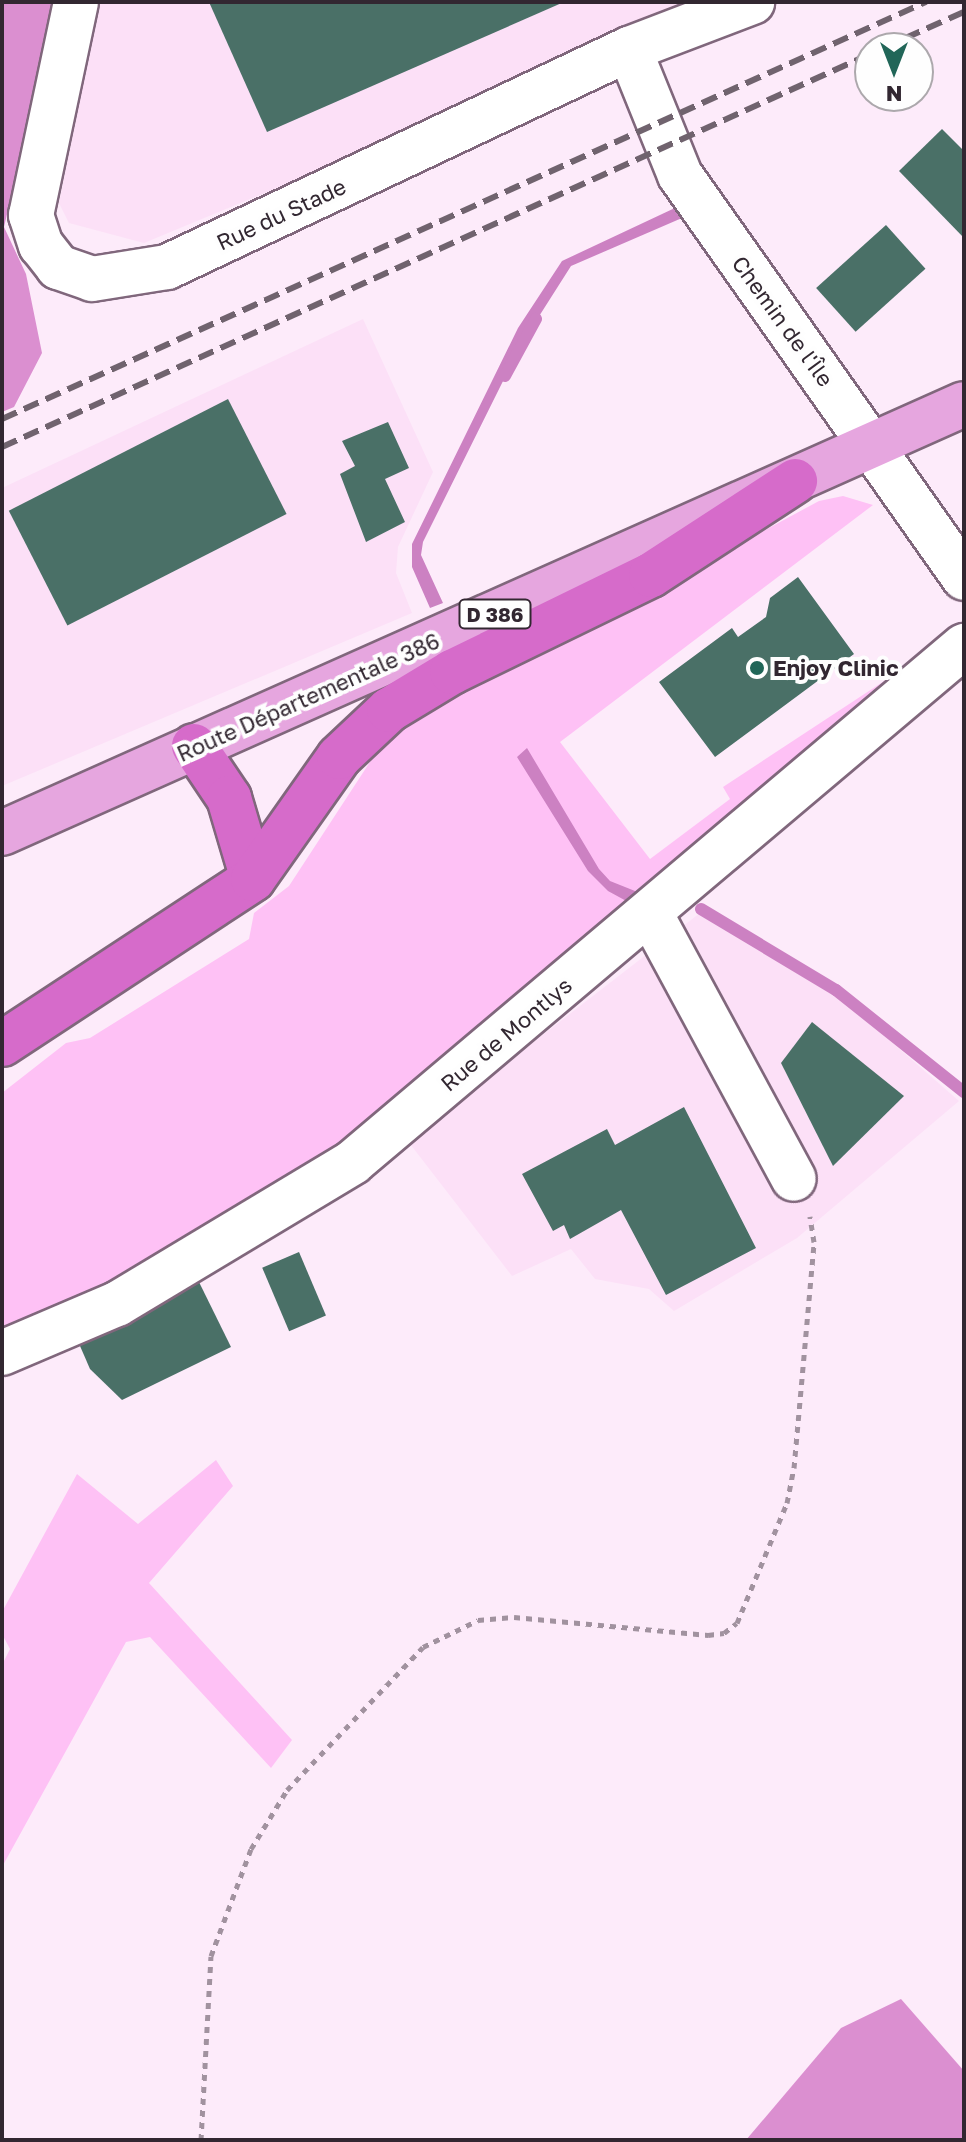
<!DOCTYPE html>
<meta charset="utf-8">
<style>
body{margin:0}
#map{position:relative;width:966px;height:2142px;overflow:hidden;background:#fdebfa;font-family:"Golos Text",sans-serif}
div>[style]{position:absolute}
.built>*{inset:0;background:#fce0f7}
.green>*{inset:0;background:#fec1f5}
.forest>*{inset:0;background:#db8fd0}
.water>*{inset:0;background:#cc81c2}
.stream>*{height:12px;margin:-6px;padding:0 6px;transform-origin:6px;border-radius:6px;background:#cc81c2}
.building>*{inset:0;background:#4a7067;transform-origin:0 0}
.path>*{height:5px;margin-top:-2.5px;transform-origin:0;background:repeating-linear-gradient(90deg,#a1929f 0 6px,transparent 0 12px)}
.roads{filter:drop-shadow(2px 0 #80677c) drop-shadow(-2px 0 #80677c) drop-shadow(0 2px #80677c) drop-shadow(0 -2px #80677c)}
.street>*{height:44px;margin:-22px;padding:0 22px;transform-origin:22px;border-radius:22px;background:#fff}
.primary>*{height:44px;margin:-22px;padding:0 22px;transform-origin:22px;border-radius:22px;background:#e6a6df}
.highway>*{height:44px;margin:-22px;padding:0 22px;transform-origin:22px;border-radius:22px;background:#d66bca}
.rail>*{height:6px;margin-top:-3px;transform-origin:0;background:repeating-linear-gradient(90deg,#70636e 0 16px,transparent 0 24px)}
.dots>*{width:22px;height:22px;translate:-50% -50%;box-sizing:border-box;border:4px solid #fefefe;border-radius:50%}
span{translate:-50% -50%;white-space:nowrap;text-align:center;line-height:1.15;-webkit-text-stroke:8px #fefefe;paint-order:stroke}
.shield-label span{padding:2px 6px;background:#fefefe;border:2px solid;border-radius:6px;-webkit-text-stroke-width:0}
.shield-label{font-size:20px;color:#322731;font-weight:700}
.street-label{font-size:22px;color:#322731}
.poi-label{font-size:22px;color:#322731;font-weight:700}
.left{translate:0 -50%;text-align:left}
.frame{position:absolute;inset:0;border:4px solid #322731;pointer-events:none}
.north{position:absolute;left:854px;top:32px;width:80px;height:80px;box-sizing:border-box;background:#fefefe;border:2px solid #aca8ac;border-radius:50%;rotate:180deg;font-size:22px;font-weight:700;line-height:32px;text-align:center;color:#322731}
.north::after{content:'';display:block;margin:auto;width:28px;height:36px;background:#216658;clip-path:polygon(50% 0,100% 100%,50% 72%,0 100%)}
</style>
<div id="map">
<div class="built">
<div style="clip-path:polygon(100px 2px,686px 2px,296px 180px,144px 243px,69px 223px,59px 203px)"></div>
<div style="clip-path:polygon(363px 319px,433px 472px,398px 547px,396px 573px,412px 613px,2px 786px,2px 488px)"></div>
<div style="clip-path:polygon(700px 913px,847px 1003px,959px 1101px,797px 1238px,674px 1311px,649px 1289px,595px 1279px,571px 1249px,512px 1276px,407px 1140px)"></div>
</div>
<div class="green">
<div style="clip-path:polygon(843px 496px,873px 505px,560px 742px,650px 859px,730px 799px,723px 787px,907px 666px,341px 1151px,167px 1255px,2px 1332px,2px 1093px,66px 1043px,90px 1038px,249px 939px,254px 913px,289px 886px,383px 742px,445px 702px,819px 501px)"></div>
<div style="clip-path:polygon(216px 1460px,233px 1486px,149px 1583px,292px 1740px,271px 1768px,150px 1637px,126px 1642px,2px 1867px,2px 1665px,10px 1649px,2px 1634px,2px 1612px,77px 1474px,138px 1524px)"></div>
</div>
<div class="forest">
<div style="clip-path:polygon(2px 2px,57px 2px,4px 227px,26px 274px,42px 353px,14px 407px,2px 412px)"></div>
<div style="clip-path:polygon(901px 1999px,964px 2071px,964px 2140px,746px 2140px,841px 2028px)"></div>
</div>
<div class="water">
<div style="clip-path:polygon(677px 207px,682px 218px,571px 266px,522px 343px,423px 542px,421px 555px,443px 603px,430px 608px,412px 567px,412px 544px,518px 328px,562px 261px)"></div>
<div style="clip-path:polygon(527px 748px,599px 869px,610px 881px,655px 899px,641px 909px,608px 891px,588px 871px,517px 757px)"></div>
</div>
<div class="stream">
<div style="left:505px;top:376px;width:65px;rotate:-61.5deg"></div>
<div style="left:701px;top:909px;width:157px;rotate:31deg"></div>
<div style="left:836px;top:990px;width:164px;rotate:38.6deg"></div>
</div>
<div class="building">
<div style="clip-path:polygon(209px 2px,564px 2px,267px 132px)"></div>
<div style="clip-path:polygon(942px 129px,964px 151px,964px 238px,899px 171px)"></div>
<div style="left:886px;top:225px;width:59px;height:94px;rotate:48deg"></div>
<div style="left:228px;top:399px;width:129px;height:246px;rotate:63deg"></div>
<div style="clip-path:polygon(388px 422px,409px 468px,385px 479px,405px 522px,366px 542px,340px 474px,355px 466px,342px 441px)"></div>
<div style="clip-path:polygon(798px 577px,854px 654px,715px 757px,659px 682px,732px 628px,738px 637px,766px 617px,770px 598px)"></div>
<div style="clip-path:polygon(812px 1022px,904px 1096px,833px 1166px,781px 1063px)"></div>
<div style="clip-path:polygon(684px 1107px,756px 1248px,666px 1295px,621px 1210px,570px 1239px,564px 1225px,553px 1231px,522px 1174px,607px 1129px,615px 1145px)"></div>
<div style="left:299px;top:1252px;width:69px;height:40px;rotate:67deg"></div>
<div style="clip-path:polygon(198px 1280px,231px 1347px,122px 1400px,90px 1369px,77px 1339px)"></div>
</div>
<div class="path">
<div style="left:201px;top:2140px;width:184px;rotate:-86.9deg"></div>
<div style="left:211px;top:1956px;width:114px;rotate:-69.5deg"></div>
<div style="left:251px;top:1849px;width:69px;rotate:-58.6deg"></div>
<div style="left:287px;top:1790px;width:197px;rotate:-46.4deg"></div>
<div style="left:423px;top:1647px;width:61px;rotate:-26.1deg"></div>
<div style="left:478px;top:1620px;width:36px;rotate:-5deg"></div>
<div style="left:514px;top:1617px;width:195px;rotate:5.3deg"></div>
<div style="left:708px;top:1635px;width:16px;rotate:-7deg"></div>
<div style="left:724px;top:1633px;width:16px;rotate:-38deg"></div>
<div style="left:737px;top:1623px;width:130px;rotate:-67.4deg"></div>
<div style="left:787px;top:1503px;width:36px;rotate:-79deg"></div>
<div style="left:794px;top:1468px;width:227px;rotate:-84.9deg"></div>
<div style="left:814px;top:1242px;width:26px;rotate:-99deg"></div>
</div>
<div class="roads">
<div class="street">
<div style="left:76px;top:2px;width:218px;rotate:101.9deg"></div>
<div style="left:31px;top:215px;width:32px;rotate:72deg"></div>
<div style="left:41px;top:245px;width:28px;rotate:52deg"></div>
<div style="left:58px;top:267px;width:36px;rotate:19deg"></div>
<div style="left:92px;top:279px;width:76px;rotate:-9.1deg"></div>
<div style="left:167px;top:267px;width:511px;rotate:-25.26deg"></div>
<div style="left:629px;top:49px;width:132px;rotate:-20.9deg"></div>
<div style="left:629px;top:49px;width:136px;rotate:68deg"></div>
<div style="left:680px;top:175px;width:493px;rotate:54.8deg"></div>
<div style="left:650px;top:913px;width:302px;rotate:61.6deg"></div>
<div style="left:2px;top:1353px;width:125px;rotate:-23.1deg"></div>
<div style="left:117px;top:1304px;width:275px;rotate:-31deg"></div>
<div style="left:353px;top:1162px;width:800px;rotate:-40.18deg"></div>
</div>
<div class="primary">
<div style="left:2px;top:833px;width:1053px;rotate:-24.03deg"></div>
</div>
<div class="highway">
<div style="left:194px;top:746px;width:63px;rotate:56.1deg"></div>
<div style="left:229px;top:798px;width:84px;rotate:73.5deg"></div>
<div style="left:2px;top:1044px;width:300px;rotate:-33.3deg"></div>
<div style="left:253px;top:879px;width:149px;rotate:-54.8deg"></div>
<div style="left:339px;top:757px;width:69px;rotate:-43.2deg"></div>
<div style="left:389px;top:710px;width:74px;rotate:-31.1deg"></div>
<div style="left:452px;top:672px;width:221px;rotate:-26deg"></div>
<div style="left:651px;top:575px;width:172px;rotate:-33.1deg"></div>
</div>
</div>
<div class="rail">
<div style="left:883px;top:48px;width:89px;rotate:-24deg"></div>
<div style="left:2px;top:419px;width:1014px;rotate:-24.29deg"></div>
<div style="left:2px;top:447px;width:953px;rotate:-24.36deg"></div>
</div>
<div class="dots">
<div style="left:757px;top:668px;background:#216658"></div>
</div>
<div class="shield-label">
<span style="left:495px;top:614px">D 386</span>
</div>
<div class="street-label">
<span style="left:281px;top:214px;rotate:-25deg">Rue du Stade</span>
<span style="left:783px;top:321px;rotate:54deg">Chemin de l'Île</span>
<span style="left:308px;top:697px;rotate:-24deg">Route Départementale 386</span>
<span style="left:506px;top:1034px;rotate:-40deg">Rue de Montlys</span>
</div>
<div class="poi-label">
<span class="left" style="left:773px;top:668px">Enjoy Clinic</span>
</div>
<div class="frame"></div>
<div class="north">N</div>
</div>
